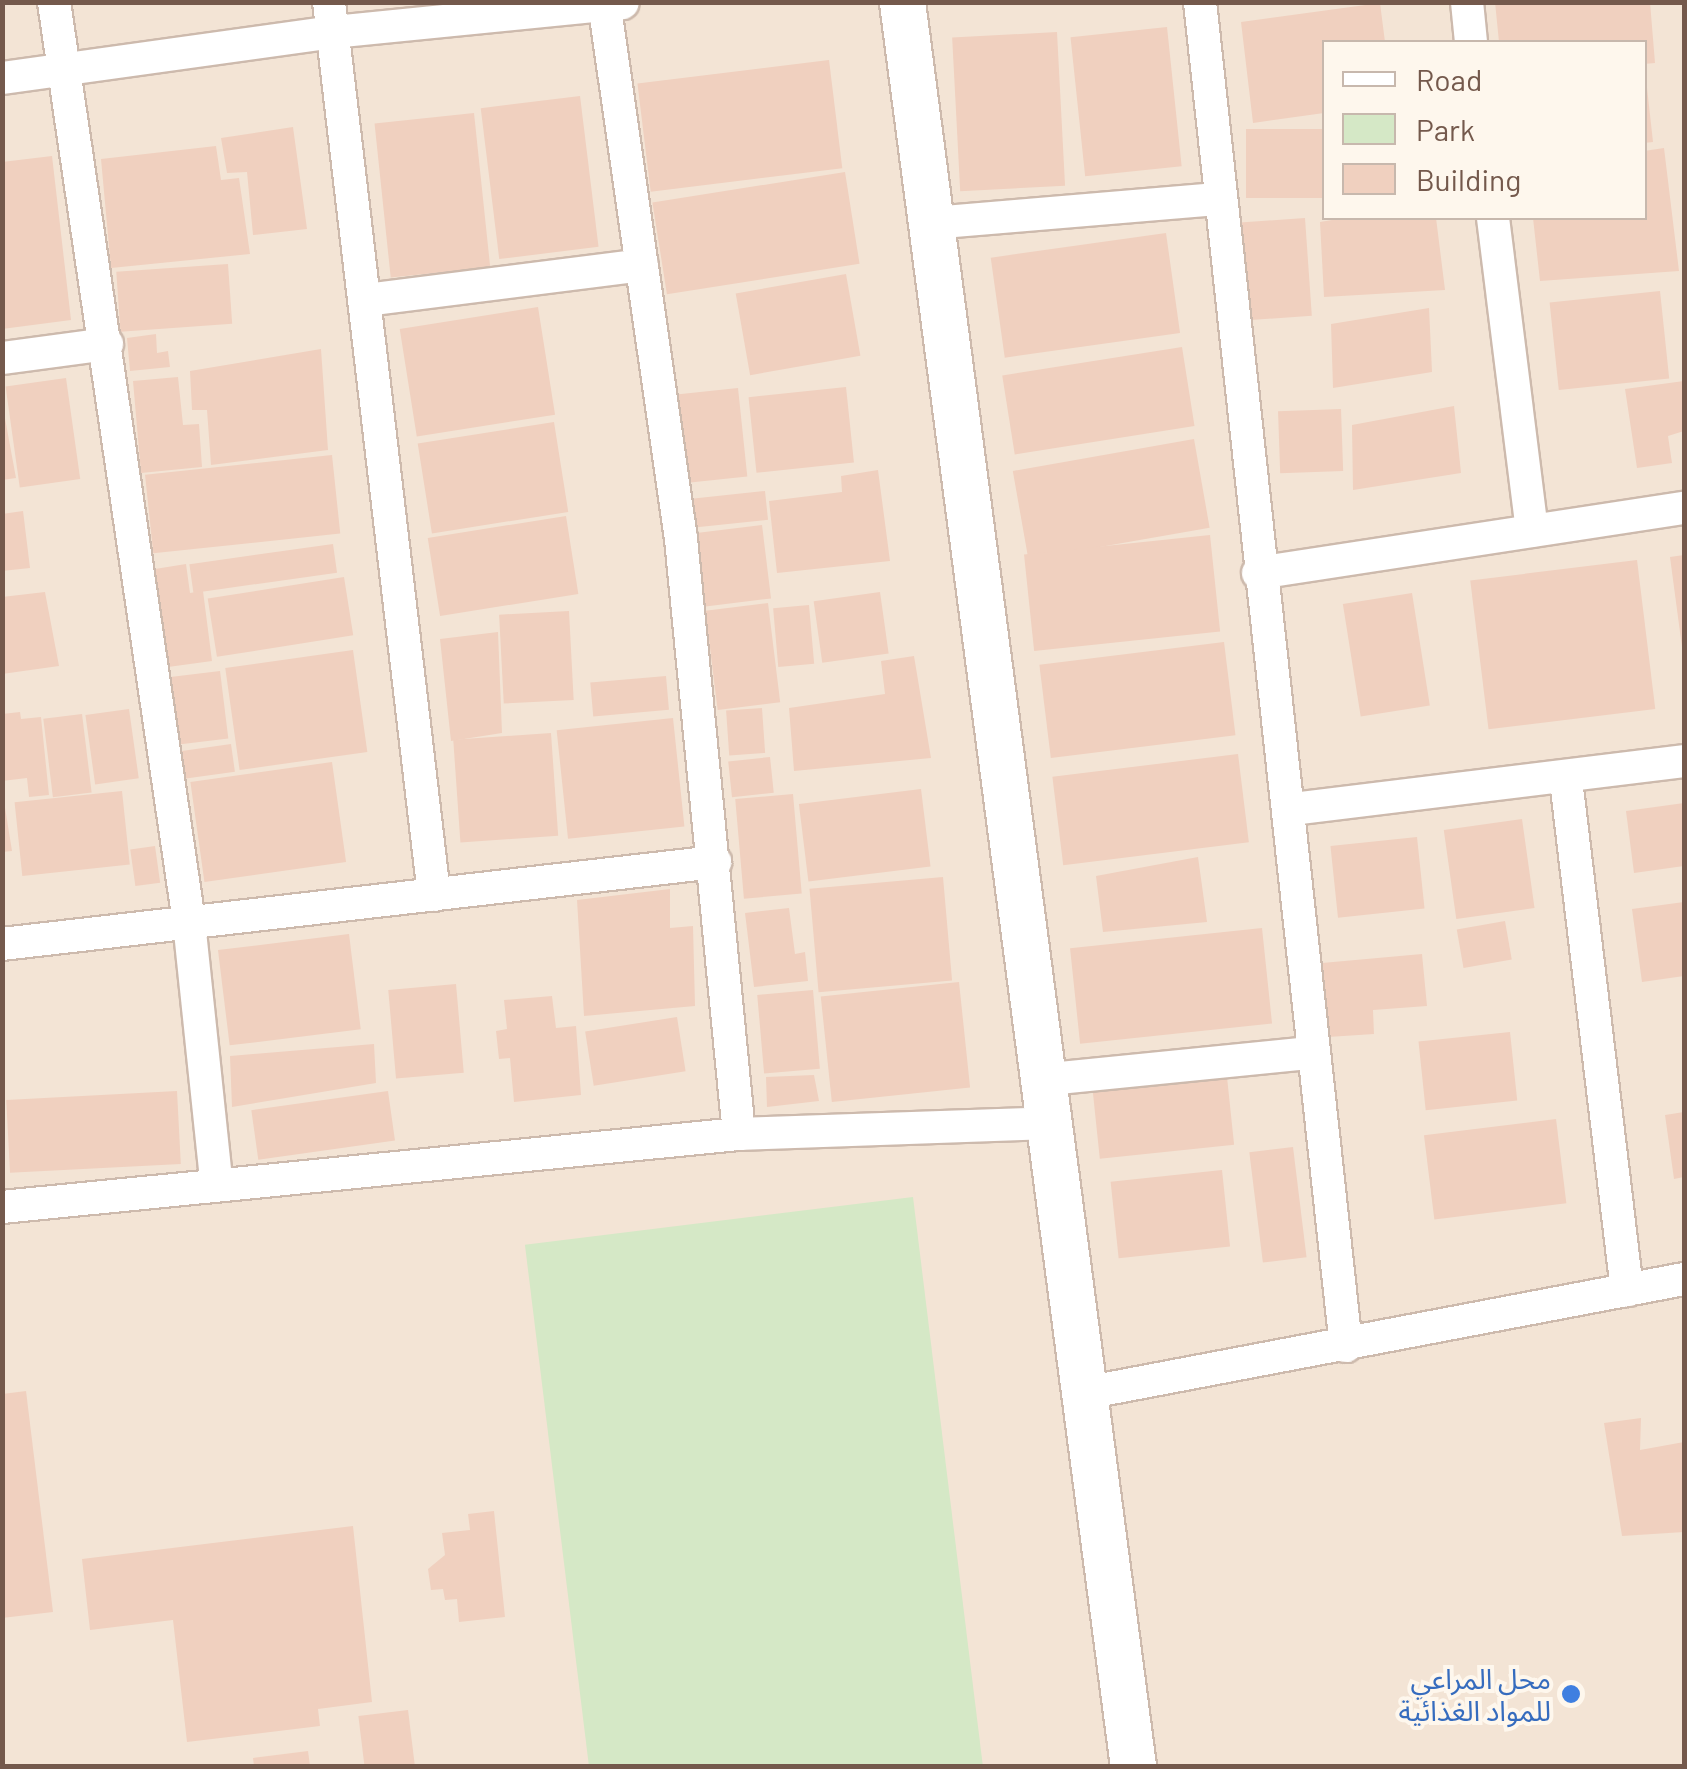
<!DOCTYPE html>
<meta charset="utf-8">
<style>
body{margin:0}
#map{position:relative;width:1687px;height:1769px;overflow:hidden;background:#fbf2e7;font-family:Barlow,"Noto Sans Arabic",sans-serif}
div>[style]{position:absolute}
.residential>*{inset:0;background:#f3e4d5}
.green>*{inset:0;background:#d5e8c6;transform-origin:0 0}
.building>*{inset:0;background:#f0d0bf;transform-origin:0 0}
.roads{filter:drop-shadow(2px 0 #cdbaad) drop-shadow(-2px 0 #cdbaad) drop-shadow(0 2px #cdbaad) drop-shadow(0 -2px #cdbaad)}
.street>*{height:32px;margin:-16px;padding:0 16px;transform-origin:16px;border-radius:16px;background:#fff}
.secondary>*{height:45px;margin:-22.5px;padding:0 22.5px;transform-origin:22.5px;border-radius:22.5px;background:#fff}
.dots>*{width:28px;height:28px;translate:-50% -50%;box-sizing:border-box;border:5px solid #fef7ed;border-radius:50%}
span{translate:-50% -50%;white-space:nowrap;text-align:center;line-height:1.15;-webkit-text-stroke:8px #fef7ed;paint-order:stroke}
.shop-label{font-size:28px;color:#366cbe}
.right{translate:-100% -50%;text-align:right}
.frame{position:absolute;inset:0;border:5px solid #74594c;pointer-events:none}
.legend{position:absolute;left:1322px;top:40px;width:325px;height:180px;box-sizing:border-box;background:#fef7ed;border:2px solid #c7b8ad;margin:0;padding:12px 18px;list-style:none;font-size:30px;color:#74594c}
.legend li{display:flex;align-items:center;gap:20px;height:50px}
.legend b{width:50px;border:2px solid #c7b8ad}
</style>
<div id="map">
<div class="residential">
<div style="clip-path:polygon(evenodd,3px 3px,1684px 3px,1684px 1766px,3px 1766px,3px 3px,1324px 42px,1644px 42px,1644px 218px,1324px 218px,1324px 42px)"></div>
</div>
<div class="green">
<div style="left:913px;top:1197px;width:574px;height:391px;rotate:83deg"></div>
</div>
<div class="building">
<div style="clip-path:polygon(1495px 2px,1650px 2px,1655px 63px,1644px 64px,1644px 42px,1499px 42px)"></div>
<div style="clip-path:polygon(1380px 3px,1385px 42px,1324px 42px,1324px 113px,1253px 123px,1241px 22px)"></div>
<div style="left:1167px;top:27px;width:140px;height:97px;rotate:84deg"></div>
<div style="left:1057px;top:32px;width:154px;height:105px;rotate:87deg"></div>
<div style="left:829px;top:60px;width:109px;height:193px;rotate:83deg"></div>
<div style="clip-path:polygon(1644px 88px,1647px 88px,1653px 142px,1644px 143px)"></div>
<div style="left:580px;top:96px;width:152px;height:100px;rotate:83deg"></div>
<div style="left:474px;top:113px;width:155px;height:100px;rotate:84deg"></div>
<div style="clip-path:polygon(293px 127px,307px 229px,253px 235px,247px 172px,227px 173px,221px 138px)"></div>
<div style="left:1324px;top:129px;width:69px;height:78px;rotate:90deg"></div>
<div style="clip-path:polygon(216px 146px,221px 180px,239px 178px,250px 254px,111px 268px,101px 159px)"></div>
<div style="clip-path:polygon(1664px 148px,1679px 271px,1540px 281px,1533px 218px,1644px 218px,1644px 151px)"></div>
<div style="clip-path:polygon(52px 156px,71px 320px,2px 329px,2px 162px)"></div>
<div style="left:845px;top:172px;width:93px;height:195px;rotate:81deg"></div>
<div style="left:1305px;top:218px;width:98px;height:65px;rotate:86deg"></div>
<div style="clip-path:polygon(1344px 218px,1436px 218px,1445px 290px,1324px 297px,1320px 222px)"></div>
<div style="left:1166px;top:233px;width:101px;height:177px;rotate:82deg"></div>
<div style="left:228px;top:264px;width:60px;height:112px;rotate:86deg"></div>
<div style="left:846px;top:274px;width:83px;height:112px;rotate:80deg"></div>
<div style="left:1660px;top:291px;width:88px;height:111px;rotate:84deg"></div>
<div style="left:538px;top:307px;width:109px;height:140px;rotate:81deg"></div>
<div style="clip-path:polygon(1429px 308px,1432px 372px,1333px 388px,1331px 324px)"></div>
<div style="clip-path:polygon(156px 334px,157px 353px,168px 351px,170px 367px,130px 371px,127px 338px)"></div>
<div style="left:1182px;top:347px;width:80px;height:182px;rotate:81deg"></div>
<div style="clip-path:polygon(321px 349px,328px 450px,211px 465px,207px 410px,192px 410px,190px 371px)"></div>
<div style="clip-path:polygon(178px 377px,183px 425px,199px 424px,202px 467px,141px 473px,133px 381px)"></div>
<div style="left:66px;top:378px;width:102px;height:61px;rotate:82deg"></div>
<div style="clip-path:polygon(1684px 381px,1684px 431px,1668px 436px,1672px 463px,1637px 468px,1625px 389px)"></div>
<div style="left:846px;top:387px;width:76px;height:98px;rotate:84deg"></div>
<div style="left:738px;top:388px;width:89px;height:62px;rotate:84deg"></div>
<div style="clip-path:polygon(2px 402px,16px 478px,2px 480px)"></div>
<div style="clip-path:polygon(1454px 406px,1461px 473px,1353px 490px,1352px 425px)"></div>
<div style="left:1341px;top:409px;width:62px;height:63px;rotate:88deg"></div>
<div style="left:554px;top:422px;width:91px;height:138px;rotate:81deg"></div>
<div style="left:1194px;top:439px;width:90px;height:184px;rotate:80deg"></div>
<div style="left:332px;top:455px;width:79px;height:188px;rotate:84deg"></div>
<div style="clip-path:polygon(878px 470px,890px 561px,777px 573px,769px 501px,842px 492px,841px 476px)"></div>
<div style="left:765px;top:491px;width:29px;height:74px;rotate:84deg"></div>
<div style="clip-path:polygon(23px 511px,30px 568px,2px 571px,2px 514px)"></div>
<div style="left:566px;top:516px;width:79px;height:140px;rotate:81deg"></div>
<div style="left:762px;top:525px;width:74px;height:66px;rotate:83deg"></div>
<div style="left:1210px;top:535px;width:97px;height:187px;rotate:84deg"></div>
<div style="left:333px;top:544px;width:29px;height:145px;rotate:82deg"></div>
<div style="clip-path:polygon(1684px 555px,1684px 647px,1682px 647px,1670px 557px)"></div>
<div style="left:1637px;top:560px;width:150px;height:168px;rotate:83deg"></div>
<div style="clip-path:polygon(186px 564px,190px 593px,203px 591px,212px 661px,168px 667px,155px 569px)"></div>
<div style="left:344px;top:577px;width:59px;height:138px;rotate:81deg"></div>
<div style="clip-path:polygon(45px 592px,59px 666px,2px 674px,2px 597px)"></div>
<div style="left:880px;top:592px;width:62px;height:67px;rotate:82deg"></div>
<div style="left:1412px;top:593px;width:114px;height:70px;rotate:81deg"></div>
<div style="left:768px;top:603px;width:100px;height:63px;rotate:83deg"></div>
<div style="left:809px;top:605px;width:59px;height:36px;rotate:85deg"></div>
<div style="left:569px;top:611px;width:89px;height:70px;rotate:87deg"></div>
<div style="clip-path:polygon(498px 632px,502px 733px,451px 741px,440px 639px)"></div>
<div style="left:1224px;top:642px;width:94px;height:186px;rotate:83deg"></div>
<div style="left:353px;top:650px;width:103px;height:129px;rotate:82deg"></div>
<div style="clip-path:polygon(914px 656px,931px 758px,794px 771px,789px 708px,885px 694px,881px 661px)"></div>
<div style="left:220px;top:671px;width:68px;height:50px;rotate:83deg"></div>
<div style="left:666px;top:676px;width:34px;height:76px;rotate:85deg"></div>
<div style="left:762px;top:708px;width:45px;height:36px;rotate:86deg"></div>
<div style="left:129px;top:709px;width:70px;height:44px;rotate:82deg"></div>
<div style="clip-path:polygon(20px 712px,21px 719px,41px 717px,49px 795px,29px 797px,27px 778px,2px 781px,2px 714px)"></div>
<div style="left:82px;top:714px;width:79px;height:39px;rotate:83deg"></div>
<div style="left:673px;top:718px;width:109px;height:117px;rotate:84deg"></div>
<div style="left:551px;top:733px;width:103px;height:98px;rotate:86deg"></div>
<div style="left:231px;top:744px;width:28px;height:53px;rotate:82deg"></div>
<div style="left:1238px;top:754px;width:89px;height:187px;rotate:83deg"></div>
<div style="left:770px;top:757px;width:36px;height:42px;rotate:84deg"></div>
<div style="left:332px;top:762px;width:101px;height:143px;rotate:82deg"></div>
<div style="clip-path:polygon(2px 789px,12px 851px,2px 852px)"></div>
<div style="left:921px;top:789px;width:78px;height:123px;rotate:83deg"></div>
<div style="left:122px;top:791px;width:74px;height:108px;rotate:84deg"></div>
<div style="left:793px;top:794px;width:100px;height:58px;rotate:85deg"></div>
<div style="clip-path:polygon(1684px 803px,1684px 866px,1634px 873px,1626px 811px)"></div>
<div style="left:1522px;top:819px;width:90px;height:79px;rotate:82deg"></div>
<div style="left:1417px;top:837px;width:72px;height:87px;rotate:84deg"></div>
<div style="left:155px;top:846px;width:37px;height:25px;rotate:82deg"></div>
<div style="clip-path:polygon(1198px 857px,1207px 922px,1103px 932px,1096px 876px)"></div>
<div style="left:943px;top:877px;width:104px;height:134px;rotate:85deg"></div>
<div style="clip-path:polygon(670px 889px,670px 928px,693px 926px,695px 1006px,584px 1016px,577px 900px)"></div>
<div style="clip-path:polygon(1684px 902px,1684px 976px,1642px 982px,1632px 909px)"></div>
<div style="clip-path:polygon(789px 908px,795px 954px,805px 952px,808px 981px,754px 987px,745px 913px)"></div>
<div style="left:1505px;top:921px;width:39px;height:49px;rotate:80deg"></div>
<div style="left:1262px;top:928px;width:96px;height:193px;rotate:84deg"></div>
<div style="left:349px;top:934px;width:96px;height:132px;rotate:83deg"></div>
<div style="clip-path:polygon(1422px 954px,1427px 1006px,1373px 1010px,1374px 1034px,1328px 1037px,1322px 963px)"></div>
<div style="left:959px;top:982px;width:106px;height:139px;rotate:84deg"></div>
<div style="left:456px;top:984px;width:89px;height:68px;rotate:85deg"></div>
<div style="left:813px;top:990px;width:79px;height:56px;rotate:85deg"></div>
<div style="clip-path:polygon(552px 996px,556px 1028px,576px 1026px,581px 1095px,514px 1102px,510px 1058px,499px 1059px,496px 1031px,507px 1029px,504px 1000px)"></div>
<div style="left:677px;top:1017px;width:55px;height:93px;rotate:81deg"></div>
<div style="left:1510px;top:1032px;width:69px;height:92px;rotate:84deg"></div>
<div style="clip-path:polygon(374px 1044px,376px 1083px,232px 1107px,230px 1056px)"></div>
<div style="clip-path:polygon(814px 1075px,819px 1101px,767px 1107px,766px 1077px)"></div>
<div style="left:1227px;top:1077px;width:68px;height:135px;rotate:84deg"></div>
<div style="left:177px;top:1091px;width:73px;height:171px;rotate:87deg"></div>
<div style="left:388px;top:1091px;width:50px;height:138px;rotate:82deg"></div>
<div style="clip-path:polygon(1684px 1112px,1684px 1177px,1674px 1179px,1665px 1115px)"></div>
<div style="left:1556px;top:1119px;width:85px;height:133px;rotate:83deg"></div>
<div style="left:1293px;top:1147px;width:111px;height:44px;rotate:83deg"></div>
<div style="left:1222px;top:1170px;width:77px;height:112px;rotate:84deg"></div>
<div style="clip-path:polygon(26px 1391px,53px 1612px,2px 1618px,2px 1394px)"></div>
<div style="clip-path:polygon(1641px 1418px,1640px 1450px,1684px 1442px,1684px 1532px,1622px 1536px,1604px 1423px)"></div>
<div style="clip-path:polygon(494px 1511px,505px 1617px,459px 1622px,457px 1599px,445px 1600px,443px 1589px,431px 1590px,428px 1569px,445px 1555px,442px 1533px,470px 1530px,468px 1514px)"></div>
<div style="clip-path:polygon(353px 1526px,372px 1702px,318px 1709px,320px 1726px,187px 1742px,173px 1620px,90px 1630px,82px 1559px)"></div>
<div style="left:408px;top:1710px;width:56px;height:50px;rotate:83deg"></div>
<div style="clip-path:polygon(308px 1751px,310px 1766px,254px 1766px,253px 1758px)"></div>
</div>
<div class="roads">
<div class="street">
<div style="left:54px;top:2px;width:930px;rotate:81.65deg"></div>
<div style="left:189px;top:922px;width:260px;rotate:84deg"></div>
<div style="left:329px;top:2px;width:899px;rotate:83.29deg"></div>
<div style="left:604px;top:2px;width:542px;rotate:81.84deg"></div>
<div style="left:681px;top:539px;width:598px;rotate:84.43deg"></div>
<div style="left:1200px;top:2px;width:1352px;rotate:83.8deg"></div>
<div style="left:1467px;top:2px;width:40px;rotate:84.3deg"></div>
<div style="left:2px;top:78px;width:334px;rotate:-7.9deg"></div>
<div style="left:333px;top:32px;width:291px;rotate:-5.7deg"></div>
<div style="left:1493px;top:218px;width:315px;rotate:82.9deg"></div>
<div style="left:931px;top:223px;width:289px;rotate:-4.8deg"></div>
<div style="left:365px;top:300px;width:279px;rotate:-7.2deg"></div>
<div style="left:2px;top:358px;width:106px;rotate:-7.6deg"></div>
<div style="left:1258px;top:573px;width:431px;rotate:-8.7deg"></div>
<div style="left:1566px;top:780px;width:514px;rotate:83.18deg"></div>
<div style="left:1293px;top:809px;width:394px;rotate:-7deg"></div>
<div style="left:2px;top:944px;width:718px;rotate:-6.56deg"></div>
<div style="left:1039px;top:1080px;width:272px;rotate:-5.7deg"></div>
<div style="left:2px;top:1207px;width:741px;rotate:-5.66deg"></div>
<div style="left:739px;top:1134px;width:310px;rotate:-2deg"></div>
<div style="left:1085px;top:1393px;width:610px;rotate:-10.78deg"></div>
</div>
<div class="secondary">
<div style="left:902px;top:2px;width:1779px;rotate:82.54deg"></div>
</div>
</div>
<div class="dots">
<div style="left:1571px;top:1694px;background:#3f7fe0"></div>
</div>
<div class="shop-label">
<span class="right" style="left:1551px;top:1694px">محل المراعي<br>للمواد الغذائية</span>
</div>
<div class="frame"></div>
<ul class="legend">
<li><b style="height:12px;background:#fff"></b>Road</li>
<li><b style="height:28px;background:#d5e8c6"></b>Park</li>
<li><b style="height:28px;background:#f0d0bf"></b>Building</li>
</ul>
</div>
